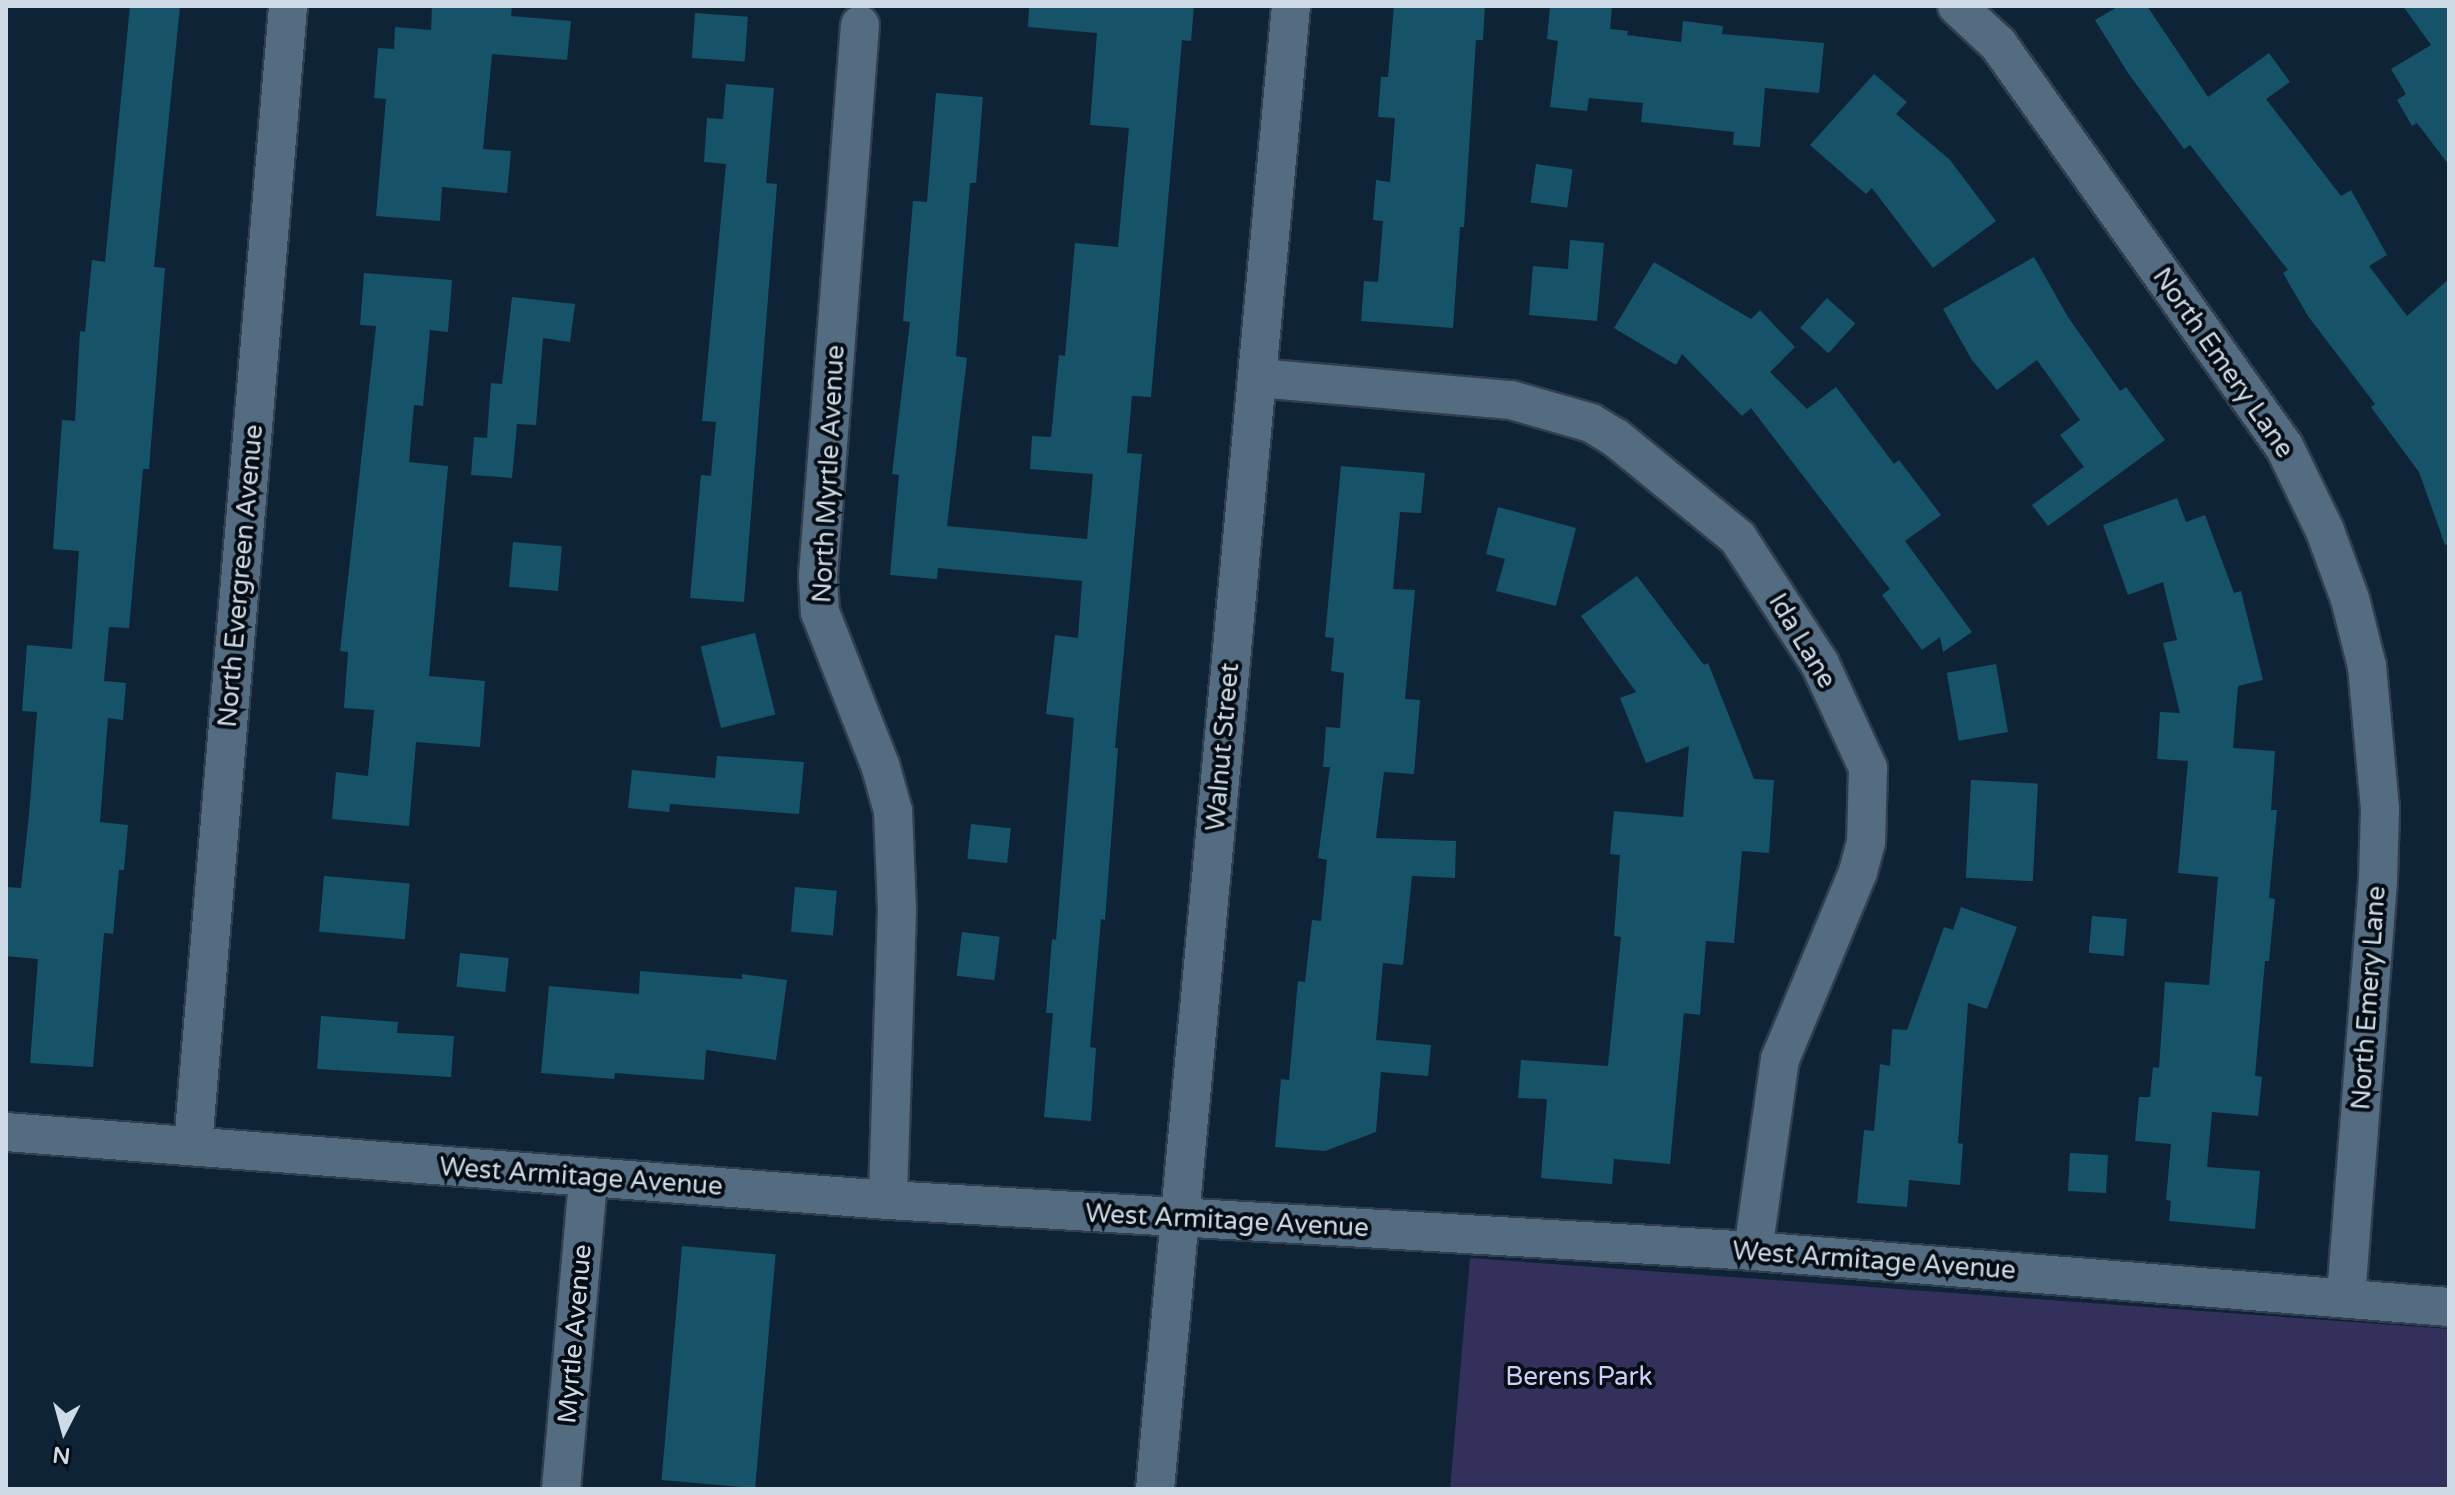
<!DOCTYPE html>
<style>
body{margin:0}
#map{position:relative;width:2455px;height:1495px;overflow:hidden;background:#0e2436;font-family:"Varela Round",sans-serif}
div>[style]{position:absolute}
.green>*{inset:0;background:#34305c}
.building>*{inset:0;background:#165369;transform-origin:0 0}
.roads{filter:drop-shadow(2px 0 #313e4d) drop-shadow(-2px 0 #313e4d) drop-shadow(0 2px #313e4d) drop-shadow(0 -2px #313e4d)}
.minor>*{height:38px;margin:-19px;padding:0 19px;transform-origin:19px;border-radius:19px;background:#546c81}
span{translate:-50% -50%;white-space:nowrap;text-align:center;line-height:1.15;-webkit-text-stroke:8px #040c14;paint-order:stroke}
.street-label{font-size:26px;color:#cedbe7}
.park-label{font-size:26px;color:#cecef8}
.frame{position:absolute;inset:0;border:8px solid #cedbe7;pointer-events:none}
.north{position:absolute;left:24px;top:1391px;width:80px;height:80px;-webkit-text-stroke:6px #040c14;paint-order:stroke;rotate:186deg;font-size:22px;font-weight:700;line-height:32px;text-align:center;color:#cedbe7}
.north::after{content:'';display:block;margin:auto;width:28px;height:36px;background:#cedbe7;clip-path:polygon(50% 0,100% 100%,50% 72%,0 100%)}
</style>
<div id="map">
<div class="green">
<div style="clip-path:polygon(1470px 1258px,2449px 1329px,2449px 1489px,1450px 1489px)"></div>
</div>
<div class="building">
<div style="clip-path:polygon(130px 6px,180px 6px,154px 267px,165px 268px,149px 469px,143px 469px,129px 628px,109px 627px,104px 681px,126px 683px,123px 720px,108px 718px,100px 822px,128px 825px,124px 870px,119px 870px,113px 934px,104px 933px,93px 1067px,30px 1063px,38px 959px,6px 956px,6px 887px,21px 888px,29px 815px,37px 712px,22px 711px,27px 645px,72px 649px,79px 551px,53px 549px,62px 420px,75px 421px,80px 331px,85px 332px,92px 260px,105px 262px)"></div>
<div style="clip-path:polygon(432px 6px,512px 6px,511px 16px,571px 21px,567px 60px,492px 54px,483px 149px,511px 151px,507px 193px,442px 187px,440px 221px,376px 216px,386px 99px,374px 98px,378px 48px,394px 49px,395px 27px,431px 30px)"></div>
<div style="clip-path:polygon(1029px 6px,1194px 6px,1191px 41px,1182px 40px,1151px 397px,1132px 396px,1127px 453px,1142px 454px,1115px 748px,1118px 748px,1105px 920px,1101px 919px,1090px 1047px,1096px 1048px,1091px 1121px,1044px 1117px,1053px 1013px,1046px 1013px,1052px 939px,1056px 940px,1074px 718px,1046px 714px,1055px 635px,1078px 638px,1082px 581px,938px 568px,937px 579px,890px 575px,899px 475px,892px 474px,910px 322px,903px 321px,913px 201px,927px 202px,936px 93px,983px 97px,976px 183px,970px 183px,956px 356px,967px 358px,947px 526px,1087px 539px,1093px 474px,1030px 469px,1032px 436px,1051px 437px,1059px 355px,1065px 356px,1075px 243px,1118px 247px,1129px 128px,1090px 125px,1097px 33px,1028px 27px)"></div>
<div style="clip-path:polygon(1394px 6px,1485px 6px,1483px 40px,1476px 40px,1464px 227px,1460px 227px,1453px 328px,1361px 321px,1364px 281px,1378px 282px,1383px 221px,1373px 220px,1376px 180px,1390px 182px,1395px 118px,1378px 117px,1381px 77px,1388px 77px)"></div>
<div style="clip-path:polygon(1550px 6px,1612px 6px,1610px 29px,1628px 31px,1627px 35px,1681px 42px,1683px 21px,1723px 26px,1722px 34px,1824px 43px,1819px 93px,1765px 88px,1760px 147px,1733px 145px,1734px 132px,1641px 122px,1643px 103px,1589px 98px,1587px 111px,1550px 107px,1558px 41px,1547px 39px)"></div>
<div style="clip-path:polygon(2119px 6px,2147px 6px,2208px 97px,2269px 53px,2290px 82px,2266px 99px,2341px 196px,2351px 190px,2387px 255px,2369px 266px,2407px 316px,2449px 279px,2449px 544px,2445px 545px,2419px 472px,2371px 407px,2375px 404px,2308px 316px,2283px 273px,2288px 270px,2190px 145px,2184px 149px,2128px 73px,2095px 20px)"></div>
<div style="clip-path:polygon(2403px 6px,2449px 6px,2449px 165px,2417px 123px,2412px 126px,2397px 100px,2406px 94px,2391px 69px,2431px 45px)"></div>
<div style="left:695px;top:13px;width:53px;height:45px;rotate:4deg"></div>
<div style="clip-path:polygon(1874px 74px,1907px 102px,1896px 114px,1950px 160px,1996px 221px,1933px 268px,1872px 188px,1866px 194px,1810px 145px)"></div>
<div style="clip-path:polygon(726px 84px,774px 88px,766px 183px,777px 184px,744px 602px,690px 598px,701px 475px,711px 476px,716px 422px,702px 421px,726px 164px,704px 162px,707px 118px,723px 119px)"></div>
<div style="left:1536px;top:164px;width:37px;height:39px;rotate:8deg"></div>
<div style="clip-path:polygon(1570px 240px,1604px 243px,1597px 321px,1529px 315px,1533px 266px,1568px 269px)"></div>
<div style="clip-path:polygon(2034px 257px,2068px 317px,2120px 391px,2126px 387px,2165px 440px,2048px 526px,2032px 505px,2084px 467px,2060px 435px,2080px 420px,2037px 360px,1997px 390px,1972px 360px,1943px 309px)"></div>
<div style="clip-path:polygon(1654px 262px,1751px 319px,1760px 310px,1795px 347px,1770px 372px,1807px 409px,1836px 387px,1894px 464px,1899px 460px,1941px 515px,1905px 541px,1972px 632px,1943px 652px,1940px 637px,1922px 650px,1882px 595px,1890px 589px,1751px 408px,1742px 416px,1682px 354px,1676px 365px,1614px 328px)"></div>
<div style="clip-path:polygon(364px 273px,452px 280px,448px 332px,430px 330px,423px 406px,414px 405px,409px 462px,448px 466px,429px 676px,485px 681px,480px 747px,416px 742px,409px 826px,332px 819px,336px 772px,368px 776px,374px 710px,344px 708px,348px 652px,340px 651px,376px 326px,360px 325px)"></div>
<div style="clip-path:polygon(512px 297px,575px 304px,570px 342px,543px 338px,536px 425px,517px 424px,512px 478px,471px 475px,474px 437px,487px 438px,491px 383px,502px 384px)"></div>
<div style="left:1827px;top:298px;width:38px;height:40px;rotate:42deg"></div>
<div style="clip-path:polygon(1341px 466px,1425px 473px,1421px 513px,1400px 512px,1393px 589px,1415px 590px,1405px 699px,1420px 700px,1414px 774px,1384px 772px,1376px 838px,1456px 841px,1455px 878px,1412px 876px,1403px 965px,1383px 963px,1376px 1040px,1431px 1045px,1428px 1076px,1381px 1072px,1376px 1132px,1325px 1151px,1275px 1147px,1281px 1079px,1289px 1080px,1298px 981px,1305px 982px,1312px 920px,1321px 921px,1327px 860px,1318px 858px,1330px 767px,1323px 767px,1326px 727px,1340px 728px,1344px 673px,1331px 671px,1334px 638px,1325px 637px)"></div>
<div style="clip-path:polygon(2177px 498px,2186px 522px,2205px 515px,2234px 593px,2241px 591px,2263px 680px,2238px 686px,2233px 748px,2275px 751px,2271px 810px,2277px 810px,2269px 898px,2275px 899px,2269px 961px,2265px 961px,2255px 1076px,2262px 1077px,2258px 1116px,2212px 1112px,2207px 1167px,2260px 1171px,2255px 1229px,2169px 1221px,2171px 1201px,2166px 1200px,2171px 1144px,2135px 1141px,2139px 1097px,2150px 1097px,2153px 1067px,2159px 1068px,2165px 982px,2209px 985px,2218px 877px,2178px 873px,2188px 761px,2157px 759px,2160px 712px,2180px 713px,2163px 643px,2177px 640px,2163px 582px,2128px 595px,2103px 525px)"></div>
<div style="clip-path:polygon(1498px 507px,1576px 528px,1556px 606px,1496px 591px,1505px 559px,1486px 554px)"></div>
<div style="left:513px;top:542px;width:49px;height:45px;rotate:5deg"></div>
<div style="clip-path:polygon(1637px 576px,1704px 665px,1708px 663px,1754px 779px,1774px 780px,1769px 853px,1742px 851px,1734px 943px,1706px 941px,1700px 1015px,1684px 1013px,1670px 1164px,1614px 1159px,1612px 1184px,1541px 1178px,1547px 1099px,1518px 1098px,1521px 1060px,1608px 1066px,1621px 937px,1614px 936px,1620px 855px,1610px 854px,1614px 811px,1683px 817px,1689px 746px,1646px 763px,1620px 698px,1636px 692px,1581px 616px)"></div>
<div style="left:755px;top:633px;width:84px;height:56px;rotate:76deg"></div>
<div style="left:1996px;top:664px;width:69px;height:50px;rotate:80deg"></div>
<div style="clip-path:polygon(717px 756px,804px 762px,799px 814px,670px 804px,669px 812px,628px 808px,632px 770px,715px 778px)"></div>
<div style="left:1971px;top:780px;width:67px;height:98px;rotate:3deg"></div>
<div style="left:971px;top:824px;width:40px;height:35px;rotate:6deg"></div>
<div style="left:324px;top:876px;width:86px;height:56px;rotate:5deg"></div>
<div style="left:795px;top:887px;width:42px;height:45px;rotate:5deg"></div>
<div style="clip-path:polygon(1961px 907px,2017px 927px,1987px 1009px,1968px 1003px,1958px 1143px,1963px 1144px,1960px 1185px,1909px 1180px,1907px 1207px,1857px 1203px,1864px 1130px,1874px 1131px,1880px 1064px,1890px 1066px,1892px 1029px,1907px 1030px,1944px 927px,1953px 930px)"></div>
<div style="left:2092px;top:916px;width:35px;height:37px;rotate:5deg"></div>
<div style="left:962px;top:932px;width:38px;height:44px;rotate:7deg"></div>
<div style="left:460px;top:953px;width:49px;height:34px;rotate:6deg"></div>
<div style="clip-path:polygon(640px 971px,742px 979px,742px 974px,787px 980px,776px 1060px,706px 1050px,704px 1080px,615px 1073px,614px 1079px,541px 1073px,549px 986px,639px 994px)"></div>
<div style="clip-path:polygon(321px 1016px,398px 1022px,397px 1033px,454px 1036px,451px 1077px,317px 1069px)"></div>
<div style="left:2070px;top:1153px;width:38px;height:38px;rotate:3deg"></div>
<div style="left:682px;top:1246px;width:94px;height:235px;rotate:5deg"></div>
</div>
<div class="roads">
<div class="minor">
<div style="left:1957px;top:6px;width:56px;rotate:42.8deg"></div>
<div style="left:1998px;top:44px;width:493px;rotate:54.6deg"></div>
<div style="left:2284px;top:446px;width:94px;rotate:64.2deg"></div>
<div style="left:2325px;top:531px;width:72px;rotate:69.8deg"></div>
<div style="left:2350px;top:599px;width:69px;rotate:75.8deg"></div>
<div style="left:2367px;top:666px;width:144px;rotate:84.8deg"></div>
<div style="left:2380px;top:809px;width:72px;rotate:91.6deg"></div>
<div style="left:2378px;top:881px;width:419px;rotate:94.4deg"></div>
<div style="left:860px;top:25px;width:553px;rotate:94.36deg"></div>
<div style="left:818px;top:576px;width:36px;rotate:87deg"></div>
<div style="left:820px;top:612px;width:168px;rotate:68.6deg"></div>
<div style="left:881px;top:768px;width:45px;rotate:74.4deg"></div>
<div style="left:893px;top:811px;width:99px;rotate:87.7deg"></div>
<div style="left:897px;top:910px;width:290px;rotate:91.8deg"></div>
<div style="left:1258px;top:378px;width:254px;rotate:5deg"></div>
<div style="left:1511px;top:400px;width:83px;rotate:16deg"></div>
<div style="left:1591px;top:423px;width:29px;rotate:31deg"></div>
<div style="left:1616px;top:438px;width:158px;rotate:39.3deg"></div>
<div style="left:1738px;top:538px;width:150px;rotate:56.9deg"></div>
<div style="left:1820px;top:664px;width:115px;rotate:65.2deg"></div>
<div style="left:1868px;top:768px;width:74px;rotate:91.5deg"></div>
<div style="left:1866px;top:842px;width:31px;rotate:105deg"></div>
<div style="left:1858px;top:872px;width:203px;rotate:112.6deg"></div>
<div style="left:1780px;top:1059px;width:194px;rotate:98deg"></div>
<div style="left:6px;top:1132px;width:885px;rotate:4.41deg"></div>
<div style="left:888px;top:1200px;width:867px;rotate:3.37deg"></div>
<div style="left:1753px;top:1251px;width:698px;rotate:4.6deg"></div>
<div style="left:193px;top:1145px;width:1143px;rotate:-85.23deg"></div>
<div style="left:561px;top:1489px;width:312px;rotate:-85deg"></div>
<div style="left:1155px;top:1489px;width:1489px;rotate:-84.76deg"></div>
</div>
</div>
<div class="street-label">
<span style="left:2223px;top:363px;rotate:55deg">North Emery Lane</span>
<span style="left:829px;top:474px;rotate:-87deg">North Myrtle Avenue</span>
<span style="left:241px;top:576px;rotate:-85deg">North Evergreen Avenue</span>
<span style="left:1802px;top:641px;rotate:59deg">Ida Lane</span>
<span style="left:1223px;top:747px;rotate:-85deg">Walnut Street</span>
<span style="left:2369px;top:998px;rotate:-86deg">North Emery Lane</span>
<span style="left:581px;top:1177px;rotate:4deg">West Armitage Avenue</span>
<span style="left:1227px;top:1221px;rotate:3deg">West Armitage Avenue</span>
<span style="left:1874px;top:1261px;rotate:4deg">West Armitage Avenue</span>
<span style="left:575px;top:1334px;rotate:-85deg">Myrtle Avenue</span>
</div>
<div class="park-label">
<span style="left:1579px;top:1377px">Berens Park</span>
</div>
<div class="frame"></div>
<div class="north">N</div>
</div>
